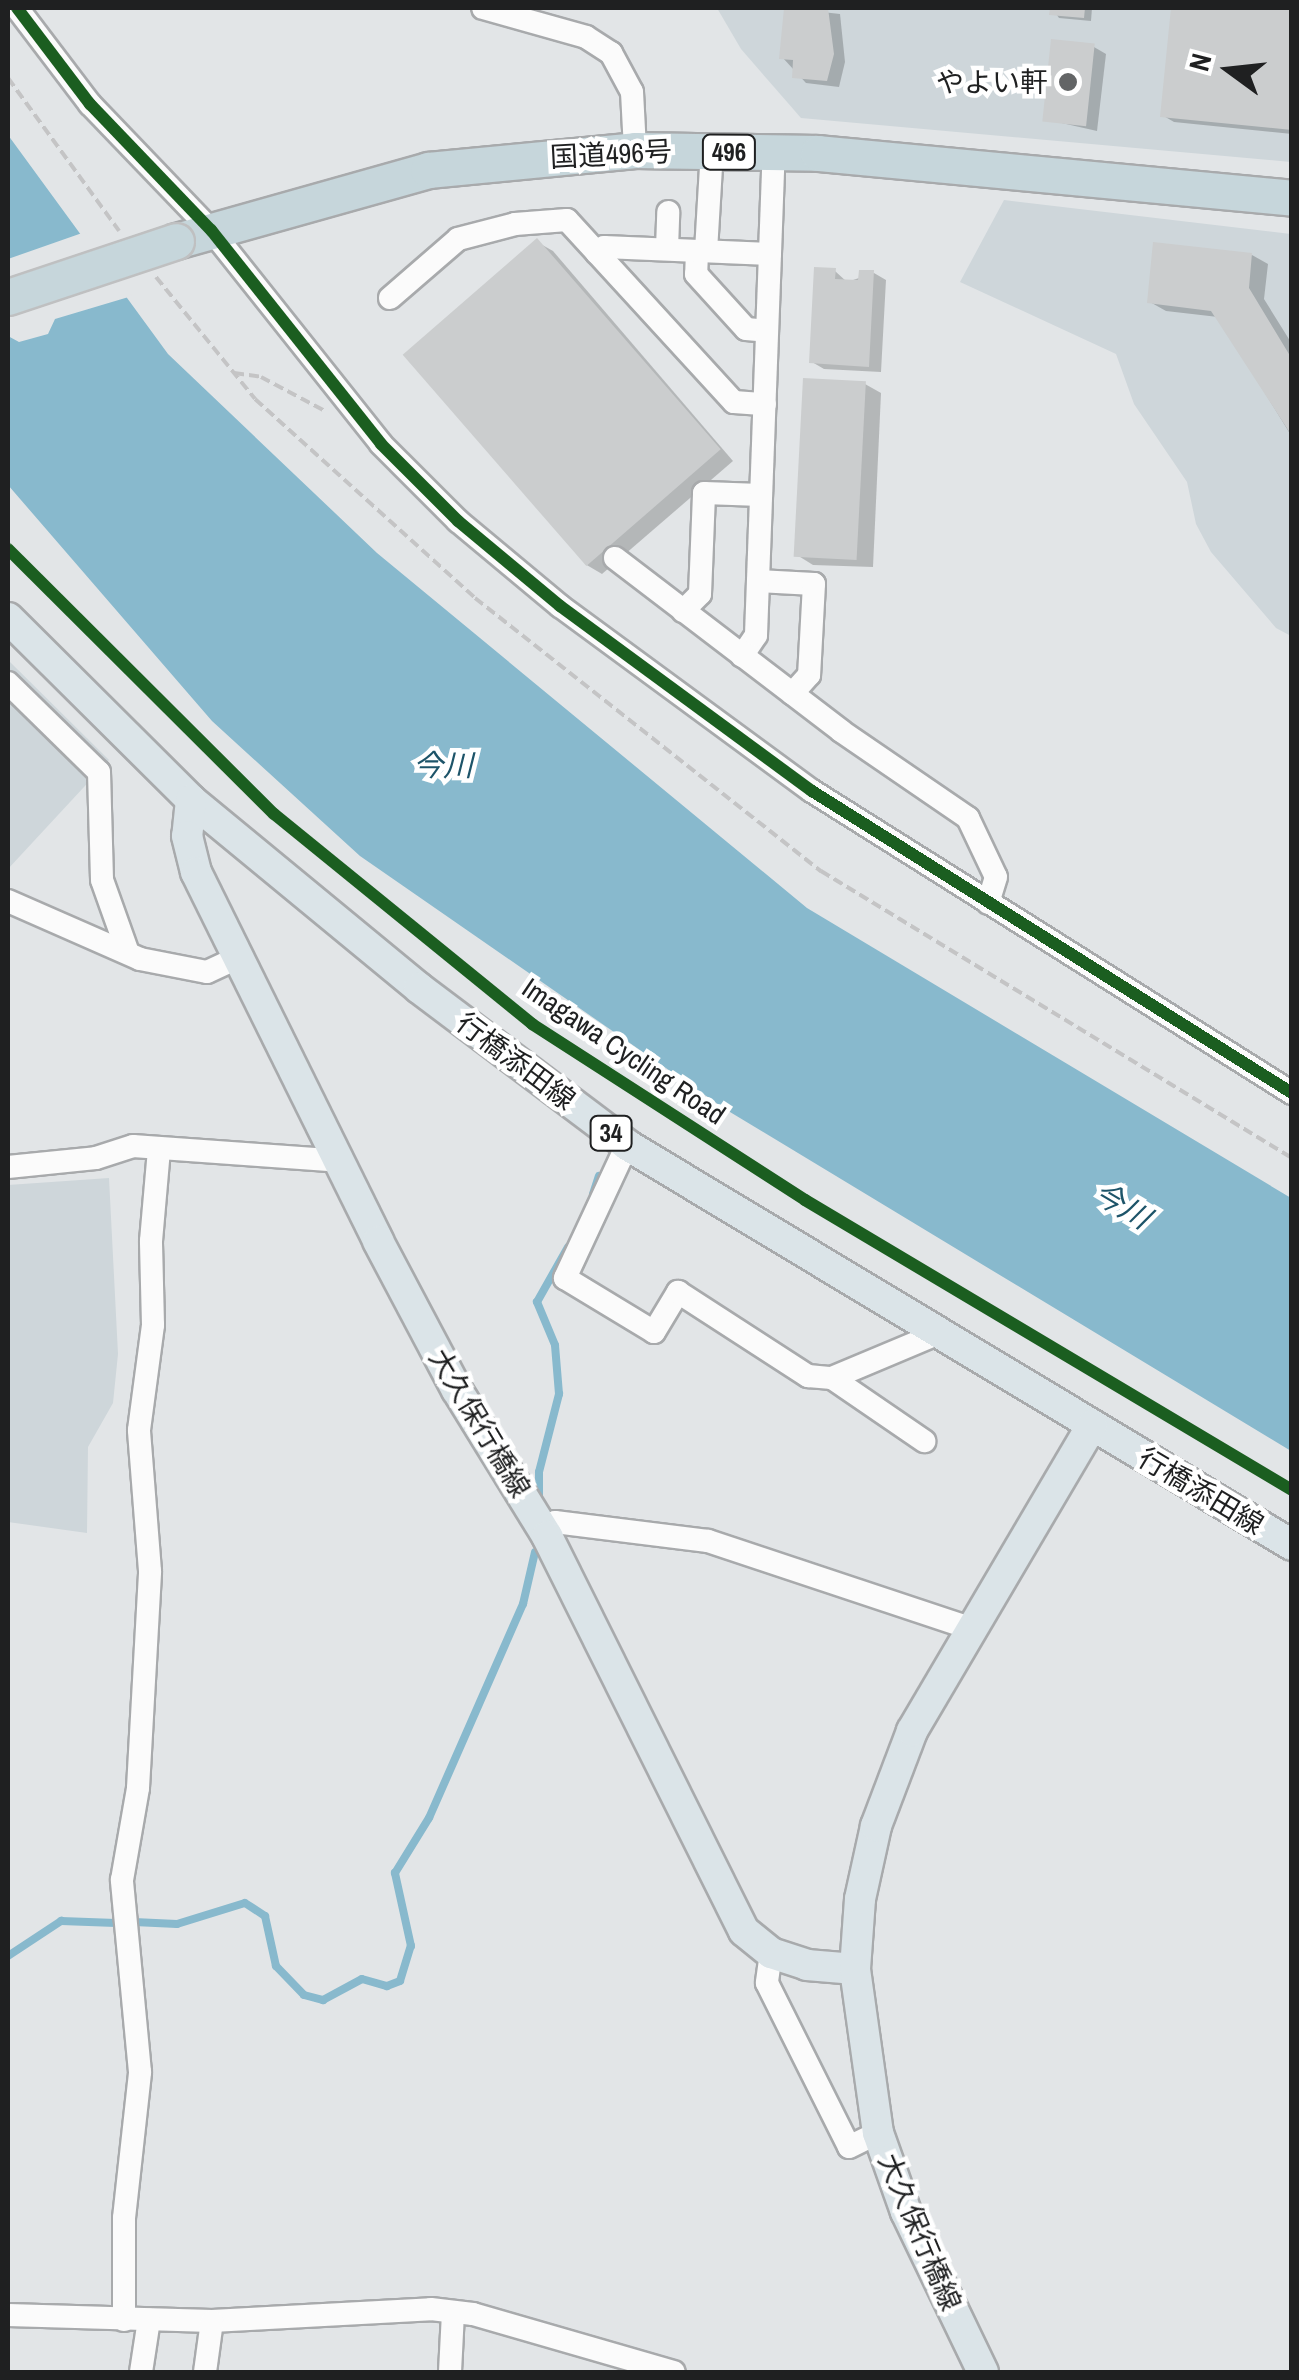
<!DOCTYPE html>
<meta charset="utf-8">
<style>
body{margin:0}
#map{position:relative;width:1299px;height:2380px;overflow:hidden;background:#e2e5e7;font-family:"Archivo Narrow","Noto Sans JP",sans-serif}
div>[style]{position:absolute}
.built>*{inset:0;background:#ced6da}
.water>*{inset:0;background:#88b9cd}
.pier>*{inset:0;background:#e2e5e7}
.shadow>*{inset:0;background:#0003}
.stream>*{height:8px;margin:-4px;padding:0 4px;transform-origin:4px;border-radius:4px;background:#88b9cd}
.building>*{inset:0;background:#cbcdce;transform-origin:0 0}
.path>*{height:4px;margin-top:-2px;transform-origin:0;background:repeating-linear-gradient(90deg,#c4c4c5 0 10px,transparent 0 15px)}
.roads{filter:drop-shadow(2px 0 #a8aaac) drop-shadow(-2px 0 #a8aaac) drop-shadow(0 2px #a8aaac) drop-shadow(0 -2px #a8aaac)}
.minor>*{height:22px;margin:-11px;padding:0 11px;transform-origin:11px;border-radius:11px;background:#fbfbfb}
.major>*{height:30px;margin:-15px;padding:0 15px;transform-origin:15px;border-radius:15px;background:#dbe4e8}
.highway>*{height:35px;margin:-17.5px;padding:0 17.5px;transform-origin:17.5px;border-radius:17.5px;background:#c6d6db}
.bridges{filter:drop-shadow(2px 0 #bfc0c1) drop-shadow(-2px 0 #bfc0c1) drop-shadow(0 2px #bfc0c1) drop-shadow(0 -2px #bfc0c1)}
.highway-bridge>*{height:35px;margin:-17.5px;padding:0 17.5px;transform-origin:17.5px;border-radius:17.5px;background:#c6d6db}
.cycleway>*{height:12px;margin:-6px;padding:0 6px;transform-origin:6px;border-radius:6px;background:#1b5e20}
.dots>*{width:28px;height:28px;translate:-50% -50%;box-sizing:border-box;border:5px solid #fff;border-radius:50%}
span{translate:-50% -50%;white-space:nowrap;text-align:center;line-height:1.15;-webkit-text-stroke:9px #fff;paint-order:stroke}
.shield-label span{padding:2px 8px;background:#fff;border:2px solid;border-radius:8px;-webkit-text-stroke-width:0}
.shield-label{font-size:25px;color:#1f2021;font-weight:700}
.poi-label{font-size:28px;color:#1f2021}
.right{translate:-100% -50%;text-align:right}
.street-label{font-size:28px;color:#1f2021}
.water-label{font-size:30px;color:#1d5469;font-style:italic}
.frame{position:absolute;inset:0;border:10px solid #1f2021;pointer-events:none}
.north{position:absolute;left:1179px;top:20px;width:100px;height:100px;-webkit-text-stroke:8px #fff;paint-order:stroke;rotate:285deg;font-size:28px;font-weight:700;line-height:40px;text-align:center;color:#1f2021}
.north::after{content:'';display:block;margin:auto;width:35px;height:45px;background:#1f2021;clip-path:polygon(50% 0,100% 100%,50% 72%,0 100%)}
</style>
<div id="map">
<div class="built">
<div style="clip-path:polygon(717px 8px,1291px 8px,1291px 162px,801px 118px,741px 49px)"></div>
<div style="clip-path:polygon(1004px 200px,1291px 234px,1291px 636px,1276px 628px,1211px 552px,1196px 524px,1187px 482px,1134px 404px,1116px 354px,960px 282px)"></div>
<div style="clip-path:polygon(8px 660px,109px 760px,8px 869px)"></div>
<div style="clip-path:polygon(109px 1178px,118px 1354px,113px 1403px,88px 1447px,87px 1533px,8px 1522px,8px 1185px)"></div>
</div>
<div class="water">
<div style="clip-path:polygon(8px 135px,168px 354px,377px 553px,807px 908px,1291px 1198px,1291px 1451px,725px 1109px,360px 856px,212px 721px,8px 485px)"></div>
</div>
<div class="pier">
<div style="clip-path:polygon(85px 232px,132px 296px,55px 319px,48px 334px,19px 342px,8px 336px,8px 259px)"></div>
</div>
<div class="shadow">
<div style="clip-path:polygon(787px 8px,840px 14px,845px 62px,839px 87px,806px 83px,782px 57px)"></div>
<div style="clip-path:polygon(1052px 8px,1092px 8px,1091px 21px,1059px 18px)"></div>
<div style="clip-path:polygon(1173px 8px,1292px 8px,1292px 134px,1174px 122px,1162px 115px)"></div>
<div style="clip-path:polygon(1094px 47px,1106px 54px,1097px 131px,1044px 119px)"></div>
<div style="clip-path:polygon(537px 242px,553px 251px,733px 461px,602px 574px,585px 564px)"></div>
<div style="clip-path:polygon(1252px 255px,1268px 264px,1264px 299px,1292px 344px,1292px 437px,1218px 317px,1166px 311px,1150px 302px)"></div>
<div style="clip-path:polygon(835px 271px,847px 282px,874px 273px,886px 280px,881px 372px,824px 369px,812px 362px)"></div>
<div style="clip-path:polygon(865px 384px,881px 393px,873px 567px,813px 565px,797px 555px)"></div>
</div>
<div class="stream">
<div style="left:593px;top:1194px;width:19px;rotate:-72deg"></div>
<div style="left:539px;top:1503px;width:31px;rotate:-90deg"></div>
<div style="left:539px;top:1472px;width:81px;rotate:-75.6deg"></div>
<div style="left:559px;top:1394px;width:49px;rotate:-94.7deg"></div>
<div style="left:555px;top:1345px;width:47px;rotate:-112.7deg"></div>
<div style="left:537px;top:1302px;width:63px;rotate:-60.6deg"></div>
<div style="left:134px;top:1922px;width:43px;rotate:2.7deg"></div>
<div style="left:177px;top:1924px;width:71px;rotate:-17.2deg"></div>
<div style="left:245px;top:1903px;width:24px;rotate:33deg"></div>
<div style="left:265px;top:1916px;width:51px;rotate:77.6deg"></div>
<div style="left:276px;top:1966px;width:40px;rotate:46deg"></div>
<div style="left:304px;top:1995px;width:20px;rotate:15deg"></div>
<div style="left:323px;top:2000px;width:44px;rotate:-28.3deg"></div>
<div style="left:362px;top:1979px;width:26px;rotate:16deg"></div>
<div style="left:387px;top:1986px;width:14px;rotate:-21deg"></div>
<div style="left:400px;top:1981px;width:37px;rotate:-73deg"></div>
<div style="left:411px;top:1946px;width:75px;rotate:-102.4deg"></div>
<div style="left:395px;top:1873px;width:65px;rotate:-58.3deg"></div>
<div style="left:429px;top:1818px;width:234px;rotate:-66.3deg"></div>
<div style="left:523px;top:1604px;width:53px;rotate:-77deg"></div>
<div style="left:8px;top:1956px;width:64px;rotate:-33.4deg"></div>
<div style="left:61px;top:1921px;width:55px;rotate:2.1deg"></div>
</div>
<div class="building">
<div style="clip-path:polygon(784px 8px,828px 8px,834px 54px,827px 81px,792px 78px,793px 60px,779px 59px)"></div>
<div style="clip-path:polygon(1050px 8px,1085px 8px,1084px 18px,1049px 15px)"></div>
<div style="clip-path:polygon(1171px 8px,1292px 8px,1292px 130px,1160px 117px)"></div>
<div style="left:1051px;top:39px;width:44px;height:83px;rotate:6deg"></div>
<div style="left:537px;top:238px;width:280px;height:178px;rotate:49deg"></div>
<div style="clip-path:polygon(1153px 242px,1252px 253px,1249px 288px,1292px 359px,1292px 436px,1211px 311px,1147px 303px)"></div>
<div style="clip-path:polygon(814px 267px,836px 268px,835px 279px,858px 280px,859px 270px,874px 270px,869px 367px,809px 363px)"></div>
<div style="left:803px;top:378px;width:63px;height:179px;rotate:3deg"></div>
</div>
<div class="path">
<div style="left:8px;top:78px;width:189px;rotate:54deg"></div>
<div style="left:156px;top:277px;width:157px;rotate:50.9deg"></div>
<div style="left:255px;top:399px;width:297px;rotate:42.1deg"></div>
<div style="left:475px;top:598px;width:441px;rotate:38.3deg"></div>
<div style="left:821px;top:871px;width:552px;rotate:31.36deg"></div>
<div style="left:234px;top:373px;width:27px;rotate:8deg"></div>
<div style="left:261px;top:377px;width:72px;rotate:28deg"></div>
</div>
<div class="roads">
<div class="minor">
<div style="left:17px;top:8px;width:121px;rotate:52.8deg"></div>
<div style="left:90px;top:104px;width:175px;rotate:46.2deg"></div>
<div style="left:211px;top:230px;width:273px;rotate:51.5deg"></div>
<div style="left:381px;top:444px;width:109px;rotate:45deg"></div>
<div style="left:458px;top:521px;width:133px;rotate:39.8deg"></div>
<div style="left:560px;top:606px;width:313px;rotate:36.3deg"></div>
<div style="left:812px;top:791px;width:567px;rotate:32.18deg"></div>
<div style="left:483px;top:8px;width:107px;rotate:15.7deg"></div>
<div style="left:586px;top:37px;width:30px;rotate:33deg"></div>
<div style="left:611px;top:53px;width:44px;rotate:61.7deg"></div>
<div style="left:632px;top:92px;width:58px;rotate:87deg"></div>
<div style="left:667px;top:249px;width:37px;rotate:-88deg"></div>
<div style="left:697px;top:251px;width:23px;rotate:92deg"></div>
<div style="left:696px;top:274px;width:74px;rotate:47.7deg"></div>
<div style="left:746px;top:329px;width:21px;rotate:5deg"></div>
<div style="left:706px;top:251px;width:100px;rotate:-86.6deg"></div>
<div style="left:597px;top:253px;width:9px;rotate:-41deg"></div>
<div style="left:604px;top:247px;width:166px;rotate:2.4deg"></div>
<div style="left:390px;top:298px;width:90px;rotate:-40.9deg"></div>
<div style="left:458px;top:239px;width:59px;rotate:-14.7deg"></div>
<div style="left:515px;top:224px;width:52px;rotate:-4.4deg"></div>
<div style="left:567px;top:220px;width:247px;rotate:47.5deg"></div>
<div style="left:734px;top:402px;width:31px;rotate:4deg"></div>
<div style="left:615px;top:558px;width:285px;rotate:37.4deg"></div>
<div style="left:841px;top:731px;width:154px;rotate:34.4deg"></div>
<div style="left:968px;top:818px;width:65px;rotate:64.6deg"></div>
<div style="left:996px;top:877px;width:27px;rotate:107deg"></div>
<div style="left:758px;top:581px;width:56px;rotate:3.1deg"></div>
<div style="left:814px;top:584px;width:91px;rotate:93.1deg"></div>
<div style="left:809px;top:675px;width:25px;rotate:132deg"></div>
<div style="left:683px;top:611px;width:24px;rotate:-45deg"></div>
<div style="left:700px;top:594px;width:101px;rotate:-87.7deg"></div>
<div style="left:704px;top:493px;width:57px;rotate:2deg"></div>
<div style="left:742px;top:656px;width:25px;rotate:-56deg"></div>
<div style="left:756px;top:635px;width:483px;rotate:-87.9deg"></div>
<div style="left:8px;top:683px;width:127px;rotate:44.4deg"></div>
<div style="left:99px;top:772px;width:108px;rotate:88.4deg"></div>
<div style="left:102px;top:880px;width:77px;rotate:70.4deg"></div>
<div style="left:8px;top:901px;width:144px;rotate:23.7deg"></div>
<div style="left:140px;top:959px;width:68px;rotate:11deg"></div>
<div style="left:207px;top:972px;width:35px;rotate:-25deg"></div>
<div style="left:627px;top:1145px;width:147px;rotate:115deg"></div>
<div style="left:565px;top:1278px;width:104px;rotate:31.2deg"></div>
<div style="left:654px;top:1332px;width:47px;rotate:-59deg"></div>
<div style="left:678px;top:1292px;width:155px;rotate:32.9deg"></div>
<div style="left:808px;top:1376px;width:24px;rotate:5deg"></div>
<div style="left:832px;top:1378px;width:116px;rotate:-22.8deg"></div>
<div style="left:8px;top:1167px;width:88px;rotate:-5.8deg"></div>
<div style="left:96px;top:1158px;width:39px;rotate:-18deg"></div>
<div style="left:133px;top:1146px;width:210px;rotate:4.1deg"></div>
<div style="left:832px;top:1378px;width:112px;rotate:34.4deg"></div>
<div style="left:547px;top:1536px;width:16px;rotate:-60deg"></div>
<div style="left:555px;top:1522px;width:154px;rotate:7.1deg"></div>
<div style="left:708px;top:1541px;width:275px;rotate:18.4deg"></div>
<div style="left:771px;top:1953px;width:30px;rotate:98deg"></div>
<div style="left:767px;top:1983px;width:183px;rotate:63.4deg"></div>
<div style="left:849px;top:2147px;width:32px;rotate:-26deg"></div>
<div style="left:8px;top:2315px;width:204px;rotate:1.7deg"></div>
<div style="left:212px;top:2321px;width:219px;rotate:-3.1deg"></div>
<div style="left:431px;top:2309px;width:42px;rotate:6.8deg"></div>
<div style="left:473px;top:2314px;width:209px;rotate:16.1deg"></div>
<div style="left:124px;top:2320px;width:102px;rotate:-90deg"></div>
<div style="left:124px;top:2218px;width:147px;rotate:-83.7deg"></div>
<div style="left:140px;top:2072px;width:193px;rotate:-95.4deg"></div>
<div style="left:122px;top:1880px;width:93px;rotate:-80.1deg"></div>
<div style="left:138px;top:1788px;width:217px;rotate:-86.8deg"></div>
<div style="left:150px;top:1571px;width:141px;rotate:-94.5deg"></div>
<div style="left:139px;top:1430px;width:106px;rotate:-82.4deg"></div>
<div style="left:153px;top:1325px;width:84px;rotate:-91.4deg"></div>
<div style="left:151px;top:1241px;width:92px;rotate:-85deg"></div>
<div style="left:141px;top:2372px;width:53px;rotate:-81.3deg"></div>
<div style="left:205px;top:2372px;width:51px;rotate:-82.2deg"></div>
<div style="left:450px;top:2372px;width:60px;rotate:-87.1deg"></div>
</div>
<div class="major">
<div style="left:8px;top:618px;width:258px;rotate:44.8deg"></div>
<div style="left:191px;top:800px;width:296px;rotate:39.5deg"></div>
<div style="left:419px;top:988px;width:261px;rotate:37deg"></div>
<div style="left:627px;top:1145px;width:776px;rotate:31.03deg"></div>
<div style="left:191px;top:800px;width:36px;rotate:96deg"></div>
<div style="left:187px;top:836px;width:37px;rotate:76deg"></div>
<div style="left:196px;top:872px;width:411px;rotate:63.7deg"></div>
<div style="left:378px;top:1241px;width:169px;rotate:62.1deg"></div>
<div style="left:457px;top:1390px;width:172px;rotate:58.3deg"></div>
<div style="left:547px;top:1536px;width:441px;rotate:63.5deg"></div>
<div style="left:744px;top:1931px;width:35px;rotate:39deg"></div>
<div style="left:771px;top:1953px;width:38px;rotate:18deg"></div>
<div style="left:807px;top:1965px;width:48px;rotate:4.8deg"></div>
<div style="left:983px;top:2372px;width:178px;rotate:-115.7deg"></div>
<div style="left:906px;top:2212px;width:84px;rotate:-109.5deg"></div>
<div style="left:878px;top:2133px;width:166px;rotate:-98deg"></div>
<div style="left:855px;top:1969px;width:70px;rotate:-85.9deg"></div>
<div style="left:860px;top:1899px;width:75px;rotate:-77.6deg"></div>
<div style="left:876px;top:1826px;width:102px;rotate:-69.2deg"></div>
<div style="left:912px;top:1731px;width:355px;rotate:-59.5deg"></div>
</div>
<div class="highway">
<div style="left:176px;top:241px;width:262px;rotate:-15.7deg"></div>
<div style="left:428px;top:170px;width:208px;rotate:-5.5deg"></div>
<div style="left:635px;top:150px;width:183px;rotate:0.9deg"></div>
<div style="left:818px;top:153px;width:476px;rotate:5.4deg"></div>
</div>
</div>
<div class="bridges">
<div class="highway-bridge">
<div style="left:8px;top:297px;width:177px;rotate:-18.4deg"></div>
</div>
</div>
<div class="cycleway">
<div style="left:17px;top:8px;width:121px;rotate:52.8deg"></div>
<div style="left:90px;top:104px;width:175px;rotate:46.2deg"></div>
<div style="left:211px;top:230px;width:273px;rotate:51.5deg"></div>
<div style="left:381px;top:444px;width:109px;rotate:45deg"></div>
<div style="left:458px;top:521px;width:133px;rotate:39.8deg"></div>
<div style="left:560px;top:606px;width:313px;rotate:36.3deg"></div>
<div style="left:812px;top:791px;width:567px;rotate:32.18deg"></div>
<div style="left:8px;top:549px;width:375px;rotate:44.9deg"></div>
<div style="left:274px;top:814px;width:333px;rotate:39.1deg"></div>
<div style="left:532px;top:1024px;width:325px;rotate:32.8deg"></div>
<div style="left:805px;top:1200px;width:567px;rotate:30.77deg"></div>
</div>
<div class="dots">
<div style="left:1068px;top:82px;background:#636566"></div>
</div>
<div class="shield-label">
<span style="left:729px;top:152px">496</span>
<span style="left:611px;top:1133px">34</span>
</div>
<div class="poi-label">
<span class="right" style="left:1048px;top:82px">やよい軒</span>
</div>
<div class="street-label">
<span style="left:611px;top:154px;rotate:-3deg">国道496号</span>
<span style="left:624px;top:1051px;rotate:34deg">Imagawa Cycling Road</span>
<span style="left:516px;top:1061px;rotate:37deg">行橋添田線</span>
<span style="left:480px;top:1423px;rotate:59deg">大久保行橋線</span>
<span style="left:1201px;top:1491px;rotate:31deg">行橋添田線</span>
<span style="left:920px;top:2232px;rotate:67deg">大久保行橋線</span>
</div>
<div class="water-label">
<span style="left:443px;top:765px">今川</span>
<span style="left:1122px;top:1205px;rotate:31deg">今川</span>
</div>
<div class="frame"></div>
<div class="north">N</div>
</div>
